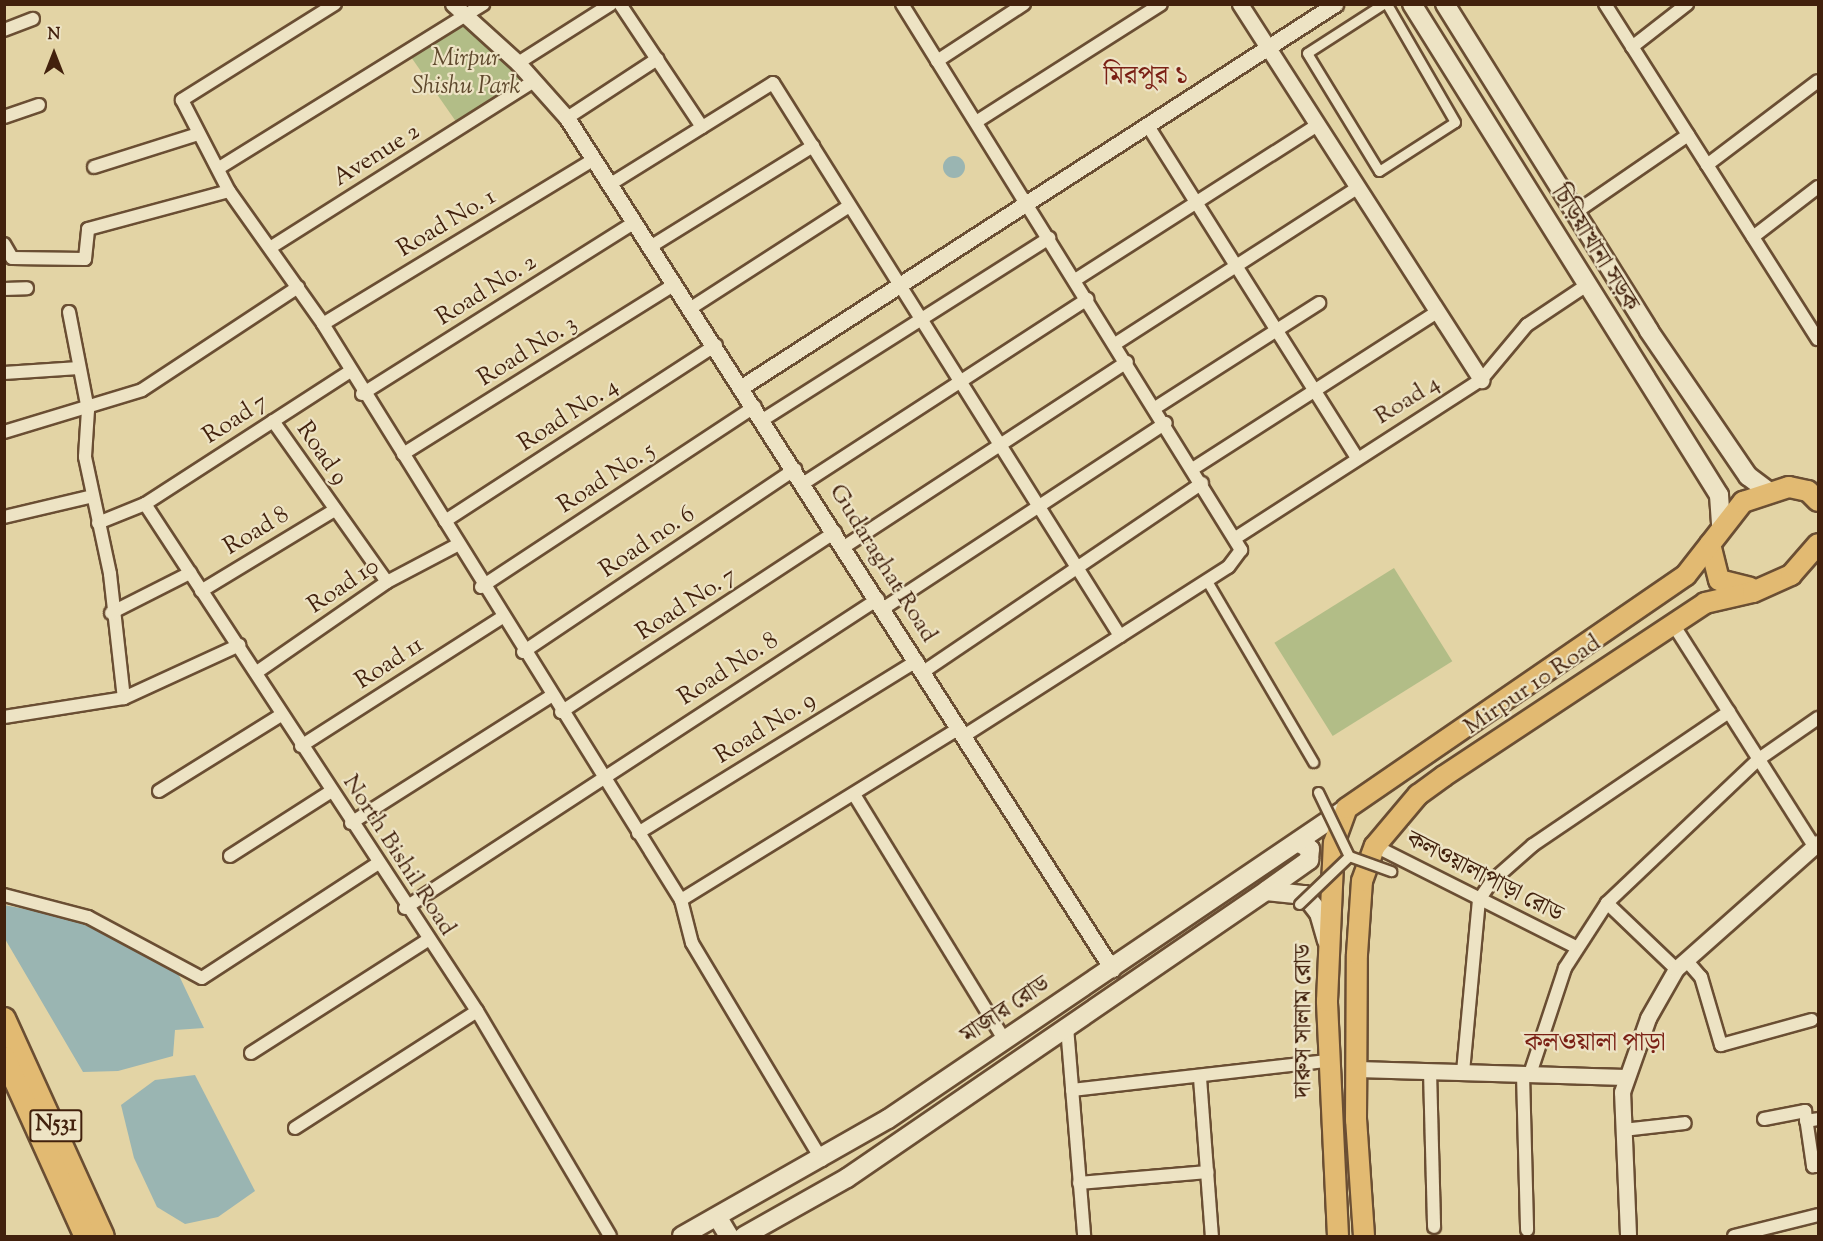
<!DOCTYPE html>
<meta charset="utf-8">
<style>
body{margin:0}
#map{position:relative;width:1823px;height:1241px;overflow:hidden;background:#e3d4a5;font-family:"Sorts Mill Goudy","Noto Serif Bengali",serif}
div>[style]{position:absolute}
.green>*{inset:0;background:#b2bd87;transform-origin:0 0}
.water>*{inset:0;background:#9ab5b2}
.round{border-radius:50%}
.roads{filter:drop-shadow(2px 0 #6a4e33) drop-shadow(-2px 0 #6a4e33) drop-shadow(0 2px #6a4e33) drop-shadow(0 -2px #6a4e33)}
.pedestrian>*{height:9px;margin:-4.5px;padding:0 4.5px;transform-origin:4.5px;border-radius:4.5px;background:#ede3c4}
.minor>*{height:12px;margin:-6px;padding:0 6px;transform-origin:6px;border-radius:6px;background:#ede3c4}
.tertiary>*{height:15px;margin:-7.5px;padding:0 7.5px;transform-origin:7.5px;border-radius:7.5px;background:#ede3c4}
.secondary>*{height:18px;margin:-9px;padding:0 9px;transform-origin:9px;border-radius:9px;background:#ede3c4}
.primary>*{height:20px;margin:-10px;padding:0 10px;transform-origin:10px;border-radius:10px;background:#e2ba72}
.trunk>*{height:21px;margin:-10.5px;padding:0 10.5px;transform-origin:10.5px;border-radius:10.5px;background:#e2ba72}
.bridges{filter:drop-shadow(2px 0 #6a4e33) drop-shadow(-2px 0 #6a4e33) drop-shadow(0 2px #6a4e33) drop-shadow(0 -2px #6a4e33)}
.pedestrian-bridge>*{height:9px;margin:-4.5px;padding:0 4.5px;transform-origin:4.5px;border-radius:4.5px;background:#ede3c4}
span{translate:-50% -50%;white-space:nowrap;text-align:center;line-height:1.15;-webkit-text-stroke:4.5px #ede3c4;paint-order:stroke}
.shield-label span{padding:2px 4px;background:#ede3c4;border:2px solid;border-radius:4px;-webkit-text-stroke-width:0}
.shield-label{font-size:22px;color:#42210d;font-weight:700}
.park-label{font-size:24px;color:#5e482c;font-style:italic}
.street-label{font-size:24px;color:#42210d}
.neighbourhood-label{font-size:26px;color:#7a1f14}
.quarter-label{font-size:27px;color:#7a1f14}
.frame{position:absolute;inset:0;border:6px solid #42210d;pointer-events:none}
.north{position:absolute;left:24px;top:24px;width:60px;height:60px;-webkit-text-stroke:4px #ede3c4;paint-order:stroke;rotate:0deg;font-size:16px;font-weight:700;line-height:24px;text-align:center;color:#42210d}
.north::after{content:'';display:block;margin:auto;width:21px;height:27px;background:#42210d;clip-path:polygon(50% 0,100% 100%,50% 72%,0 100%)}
</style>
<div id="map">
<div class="green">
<div style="clip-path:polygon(465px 23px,527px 80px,457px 123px,411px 57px)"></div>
<div style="left:1394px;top:568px;width:110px;height:141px;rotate:58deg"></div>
</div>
<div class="water">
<div class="round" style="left:943px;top:156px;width:22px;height:22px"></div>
<div style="clip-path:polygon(4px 905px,67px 917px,174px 965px,204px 1028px,175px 1030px,173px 1056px,118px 1071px,83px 1072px,5px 939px)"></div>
<div style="clip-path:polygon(195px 1075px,255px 1191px,218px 1217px,185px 1224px,157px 1207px,134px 1158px,121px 1105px,155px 1080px)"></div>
</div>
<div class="roads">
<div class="pedestrian">
<div style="left:1383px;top:4px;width:90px;rotate:147.2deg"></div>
<div style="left:1307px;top:53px;width:138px;rotate:58.6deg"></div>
<div style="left:1379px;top:171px;width:90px;rotate:-32.8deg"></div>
<div style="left:1455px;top:122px;width:136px;rotate:-120deg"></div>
<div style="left:1207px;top:581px;width:210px;rotate:59.6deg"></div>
</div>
<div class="minor">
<div style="left:335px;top:4px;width:181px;rotate:147.9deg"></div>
<div style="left:182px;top:100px;width:102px;rotate:62.7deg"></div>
<div style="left:229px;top:191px;width:163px;rotate:54.7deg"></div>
<div style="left:323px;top:324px;width:678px;rotate:58.14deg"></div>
<div style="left:681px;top:900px;width:44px;rotate:75.7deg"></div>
<div style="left:692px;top:943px;width:253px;rotate:59.1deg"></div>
<div style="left:620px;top:4px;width:148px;rotate:56.3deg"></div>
<div style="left:902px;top:4px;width:643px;rotate:58.16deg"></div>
<div style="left:1241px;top:550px;width:21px;rotate:127deg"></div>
<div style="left:1228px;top:567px;width:313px;rotate:147.4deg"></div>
<div style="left:1605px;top:4px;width:397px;rotate:57.6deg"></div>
<div style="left:4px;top:30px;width:31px;rotate:-21deg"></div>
<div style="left:1632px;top:47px;width:70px;rotate:-38deg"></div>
<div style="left:937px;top:61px;width:104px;rotate:-33.2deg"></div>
<div style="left:518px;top:63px;width:110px;rotate:-32.4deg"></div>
<div style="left:4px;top:117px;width:37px;rotate:-19deg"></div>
<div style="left:567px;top:118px;width:108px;rotate:-33.2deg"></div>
<div style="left:976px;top:122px;width:219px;rotate:-32.5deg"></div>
<div style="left:1148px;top:126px;width:392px;rotate:57.8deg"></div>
<div style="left:1707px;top:165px;width:139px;rotate:-37.1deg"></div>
<div style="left:94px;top:167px;width:109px;rotate:-17.6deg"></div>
<div style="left:219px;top:168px;width:311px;rotate:-31.8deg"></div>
<div style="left:609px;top:185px;width:193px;rotate:-31.9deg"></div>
<div style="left:773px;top:83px;width:653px;rotate:57.89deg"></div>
<div style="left:1576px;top:212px;width:136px;rotate:-34.5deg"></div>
<div style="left:1753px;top:237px;width:82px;rotate:-37.6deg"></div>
<div style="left:4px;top:244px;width:16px;rotate:60deg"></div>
<div style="left:12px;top:258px;width:73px;rotate:0.8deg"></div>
<div style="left:85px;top:259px;width:30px;rotate:-84deg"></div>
<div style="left:88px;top:229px;width:146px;rotate:-15.1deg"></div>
<div style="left:273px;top:246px;width:309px;rotate:-32.3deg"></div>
<div style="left:650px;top:247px;width:192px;rotate:-31.8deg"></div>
<div style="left:1075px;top:280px;width:287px;rotate:-32.6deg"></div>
<div style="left:4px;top:289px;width:23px;rotate:-2deg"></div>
<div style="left:691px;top:308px;width:188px;rotate:-32.8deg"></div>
<div style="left:69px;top:312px;width:100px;rotate:79deg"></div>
<div style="left:88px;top:410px;width:47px;rotate:93.7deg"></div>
<div style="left:85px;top:457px;width:120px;rotate:77.9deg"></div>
<div style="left:110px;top:574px;width:125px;rotate:83.6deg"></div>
<div style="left:323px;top:324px;width:316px;rotate:-31.3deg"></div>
<div style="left:1115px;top:344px;width:288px;rotate:-32.8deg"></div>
<div style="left:4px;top:373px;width:75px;rotate:-3.8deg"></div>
<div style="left:362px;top:394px;width:321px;rotate:-32.2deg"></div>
<div style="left:1155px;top:408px;width:195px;rotate:-32.6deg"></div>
<div style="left:764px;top:419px;width:338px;rotate:-32.4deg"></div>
<div style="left:273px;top:421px;width:197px;rotate:54.7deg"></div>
<div style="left:4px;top:432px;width:144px;rotate:-16.9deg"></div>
<div style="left:142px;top:390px;width:187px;rotate:-33.4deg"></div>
<div style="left:403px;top:454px;width:321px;rotate:-32deg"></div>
<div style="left:1194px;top:468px;width:289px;rotate:-32.7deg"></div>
<div style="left:804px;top:483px;width:338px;rotate:-33deg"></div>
<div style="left:145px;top:504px;width:606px;rotate:56.78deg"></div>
<div style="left:477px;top:1011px;width:261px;rotate:59.4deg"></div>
<div style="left:4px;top:517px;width:91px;rotate:-13.3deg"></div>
<div style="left:445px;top:521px;width:323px;rotate:-33deg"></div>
<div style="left:98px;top:523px;width:51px;rotate:-22deg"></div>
<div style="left:145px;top:504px;width:243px;rotate:-32.9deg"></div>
<div style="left:1237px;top:537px;width:290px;rotate:-32.8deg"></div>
<div style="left:1481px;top:380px;width:72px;rotate:-50.1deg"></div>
<div style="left:1527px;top:325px;width:72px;rotate:-33.7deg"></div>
<div style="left:844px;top:547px;width:338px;rotate:-33.2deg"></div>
<div style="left:481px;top:587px;width:328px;rotate:-33.4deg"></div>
<div style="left:201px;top:591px;width:157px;rotate:-31.2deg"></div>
<div style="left:884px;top:608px;width:337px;rotate:-33.3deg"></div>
<div style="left:111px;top:613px;width:89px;rotate:-26.9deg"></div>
<div style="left:1673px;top:624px;width:263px;rotate:57.6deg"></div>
<div style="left:523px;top:652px;width:328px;rotate:-33.9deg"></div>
<div style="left:257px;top:672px;width:158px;rotate:-34.7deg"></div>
<div style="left:387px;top:582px;width:81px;rotate:-27.8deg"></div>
<div style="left:923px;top:672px;width:337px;rotate:-34.1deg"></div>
<div style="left:561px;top:712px;width:328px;rotate:-33.3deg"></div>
<div style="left:4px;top:717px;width:121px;rotate:-9deg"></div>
<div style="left:124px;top:698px;width:127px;rotate:-24.7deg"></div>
<div style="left:301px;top:746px;width:237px;rotate:-32.6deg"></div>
<div style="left:159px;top:791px;width:144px;rotate:-31.9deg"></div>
<div style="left:855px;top:796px;width:287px;rotate:58.5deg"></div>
<div style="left:351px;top:823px;width:237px;rotate:-32.4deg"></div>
<div style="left:638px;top:833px;width:328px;rotate:-31.7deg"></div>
<div style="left:1375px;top:846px;width:225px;rotate:26.7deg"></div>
<div style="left:230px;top:856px;width:119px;rotate:-32.6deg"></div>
<div style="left:4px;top:895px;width:87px;rotate:14.7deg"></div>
<div style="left:88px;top:917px;width:129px;rotate:28.2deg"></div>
<div style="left:202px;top:978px;width:209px;rotate:-33.1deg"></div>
<div style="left:681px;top:900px;width:327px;rotate:-31.7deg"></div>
<div style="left:1607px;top:903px;width:95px;rotate:43.7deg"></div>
<div style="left:405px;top:908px;width:565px;rotate:-33.16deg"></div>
<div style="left:1686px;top:960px;width:23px;rotate:49deg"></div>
<div style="left:1701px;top:977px;width:71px;rotate:73.6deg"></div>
<div style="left:1721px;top:1045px;width:94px;rotate:-15.4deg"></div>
<div style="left:1067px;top:1027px;width:210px;rotate:85.3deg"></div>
<div style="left:251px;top:1053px;width:210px;rotate:-32.6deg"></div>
<div style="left:1430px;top:1071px;width:156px;rotate:88.5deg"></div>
<div style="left:1463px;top:1072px;width:173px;rotate:-84.7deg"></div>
<div style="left:1479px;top:900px;width:22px;rotate:-56deg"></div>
<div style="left:1491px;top:882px;width:56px;rotate:-41.4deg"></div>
<div style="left:1533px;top:845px;width:237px;rotate:-34.2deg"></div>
<div style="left:1523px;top:1074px;width:156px;rotate:88.5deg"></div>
<div style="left:1530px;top:1074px;width:112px;rotate:-71.7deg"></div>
<div style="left:1565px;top:968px;width:77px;rotate:-57.1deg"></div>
<div style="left:1607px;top:903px;width:209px;rotate:-43.5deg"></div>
<div style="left:1759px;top:759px;width:72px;rotate:-34.8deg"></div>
<div style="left:1200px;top:1078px;width:158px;rotate:85.7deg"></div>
<div style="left:1072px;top:1090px;width:257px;rotate:-6.5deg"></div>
<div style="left:1764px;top:1119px;width:42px;rotate:-11deg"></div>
<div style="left:1805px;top:1111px;width:56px;rotate:81.7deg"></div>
<div style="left:1813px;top:1166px;width:5px"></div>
<div style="left:1806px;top:1121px;width:12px;rotate:-9deg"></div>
<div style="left:295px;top:1128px;width:216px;rotate:-32.7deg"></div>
<div style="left:1623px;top:1130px;width:62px;rotate:-6.4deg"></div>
<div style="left:1079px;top:1183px;width:129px;rotate:-4.9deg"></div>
<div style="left:1734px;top:1236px;width:87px;rotate:-14deg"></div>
</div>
<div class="tertiary">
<div style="left:453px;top:4px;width:88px;rotate:42.2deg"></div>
<div style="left:518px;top:63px;width:74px;rotate:48.3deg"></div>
<div style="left:567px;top:118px;width:1011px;rotate:57.36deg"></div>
<div style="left:1240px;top:4px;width:447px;rotate:57.3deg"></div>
<div style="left:743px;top:386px;width:705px;rotate:-32.83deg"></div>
<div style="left:1357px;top:1069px;width:268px;rotate:1.7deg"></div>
<div style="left:1628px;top:1234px;width:142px;rotate:-92.4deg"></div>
<div style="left:1622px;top:1092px;width:78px;rotate:-70.6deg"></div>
<div style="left:1648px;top:1018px;width:56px;rotate:-60.3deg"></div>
<div style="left:1676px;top:969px;width:190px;rotate:-41.6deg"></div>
</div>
<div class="secondary">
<div style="left:1412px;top:4px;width:579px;rotate:57.98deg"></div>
<div style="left:1719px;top:495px;width:29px;rotate:86deg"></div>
<div style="left:1445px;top:4px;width:385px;rotate:58deg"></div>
<div style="left:1649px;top:331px;width:176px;rotate:55.7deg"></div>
<div style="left:1748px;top:476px;width:25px;rotate:37deg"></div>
<div style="left:1267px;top:890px;width:52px;rotate:-35.5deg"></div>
<div style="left:1309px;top:860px;width:11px;rotate:-85deg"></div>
<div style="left:1310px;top:849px;width:13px;rotate:-151deg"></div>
<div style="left:718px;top:1218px;width:21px;rotate:59deg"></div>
<div style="left:682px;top:1236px;width:237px;rotate:-29.6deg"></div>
<div style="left:888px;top:1119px;width:554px;rotate:-34.12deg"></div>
<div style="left:744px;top:1236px;width:118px;rotate:-29.4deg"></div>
<div style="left:847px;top:1178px;width:508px;rotate:-34.41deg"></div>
<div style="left:1266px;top:891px;width:39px;rotate:6deg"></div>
<div style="left:1305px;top:895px;width:23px;rotate:52deg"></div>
<div style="left:1319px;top:913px;width:29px;rotate:74deg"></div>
</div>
<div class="primary">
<div style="left:1710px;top:544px;width:37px;rotate:76deg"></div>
<div style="left:1719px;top:580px;width:32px;rotate:14deg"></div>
<div style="left:1338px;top:1236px;width:235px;rotate:-92.7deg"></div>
<div style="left:1327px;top:1001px;width:158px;rotate:-87.5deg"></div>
<div style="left:1334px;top:843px;width:37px;rotate:-70deg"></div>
<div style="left:1347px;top:808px;width:411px;rotate:-34.5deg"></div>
<div style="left:1686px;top:575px;width:93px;rotate:-52deg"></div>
<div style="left:1743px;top:502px;width:48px;rotate:-18.1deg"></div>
<div style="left:1789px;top:487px;width:19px;rotate:12deg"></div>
<div style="left:1808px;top:491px;width:14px;rotate:45deg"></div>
<div style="left:1364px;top:1236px;width:116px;rotate:-93.9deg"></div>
<div style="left:1356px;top:1120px;width:166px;rotate:-89.7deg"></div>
<div style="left:1357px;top:954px;width:73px;rotate:-86.1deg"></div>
<div style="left:1362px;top:881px;width:37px;rotate:-70deg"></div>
<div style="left:1375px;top:846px;width:67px;rotate:-49.9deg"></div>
<div style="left:1418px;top:795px;width:32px;rotate:-36deg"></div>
<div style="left:1444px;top:776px;width:313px;rotate:-33.5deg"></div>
<div style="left:1705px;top:603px;width:49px;rotate:-12.9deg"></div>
<div style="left:1753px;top:592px;width:42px;rotate:-24.1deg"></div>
<div style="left:1791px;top:575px;width:41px;rotate:-48.9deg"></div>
</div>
<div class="trunk">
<div style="left:4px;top:1018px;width:239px;rotate:65.6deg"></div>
<div style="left:4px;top:1057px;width:196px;rotate:65.7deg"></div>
</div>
</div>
<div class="bridges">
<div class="pedestrian-bridge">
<div style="left:1318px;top:792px;width:71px;rotate:64.2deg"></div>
<div style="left:1349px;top:856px;width:45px;rotate:19.7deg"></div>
<div style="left:1299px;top:904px;width:69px;rotate:-43.8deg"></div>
</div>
</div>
<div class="shield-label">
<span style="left:56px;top:1126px">N531</span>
</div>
<div class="park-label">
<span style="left:466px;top:74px">Mirpur<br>Shishu Park</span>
</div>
<div class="street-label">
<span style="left:377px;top:156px;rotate:-32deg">Avenue 2</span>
<span style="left:447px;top:224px;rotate:-31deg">Road No. 1</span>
<span style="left:1594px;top:249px;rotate:58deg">চিড়িয়াখানা সড়ক</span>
<span style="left:487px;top:291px;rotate:-32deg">Road No. 2</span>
<span style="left:528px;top:352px;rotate:-32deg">Road No. 3</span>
<span style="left:1408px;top:401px;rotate:-32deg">Road 4</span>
<span style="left:569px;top:416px;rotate:-33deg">Road No. 4</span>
<span style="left:236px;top:420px;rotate:-33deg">Road 7</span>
<span style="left:321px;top:454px;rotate:55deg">Road 9</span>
<span style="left:607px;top:479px;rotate:-33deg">Road No. 5</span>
<span style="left:257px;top:532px;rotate:-31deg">Road 8</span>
<span style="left:648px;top:543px;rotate:-34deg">Road no. 6</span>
<span style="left:882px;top:564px;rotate:58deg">Gudaraghat Road</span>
<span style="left:344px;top:587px;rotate:-34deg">Road 10</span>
<span style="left:687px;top:605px;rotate:-33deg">Road No. 7</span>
<span style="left:390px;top:664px;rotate:-33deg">Road 11</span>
<span style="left:729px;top:670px;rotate:-33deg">Road No. 8</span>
<span style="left:1533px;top:686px;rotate:-34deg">Mirpur 10 Road</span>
<span style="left:766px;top:729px;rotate:-32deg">Road No. 9</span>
<span style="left:398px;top:856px;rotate:57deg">North Bishil Road</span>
<span style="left:1484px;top:878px;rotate:27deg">কলওয়ালাপাড়া রোড</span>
<span style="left:1006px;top:1011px;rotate:-34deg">মাজার রোড</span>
<span style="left:1305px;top:1021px;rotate:-90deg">দারুস সালাম রোড</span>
</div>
<div class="neighbourhood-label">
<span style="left:1595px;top:1044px">কলওয়ালা পাড়া</span>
</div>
<div class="quarter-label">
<span style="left:1146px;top:78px">মিরপুর ১</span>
</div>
<div class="frame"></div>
<div class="north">N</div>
</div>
